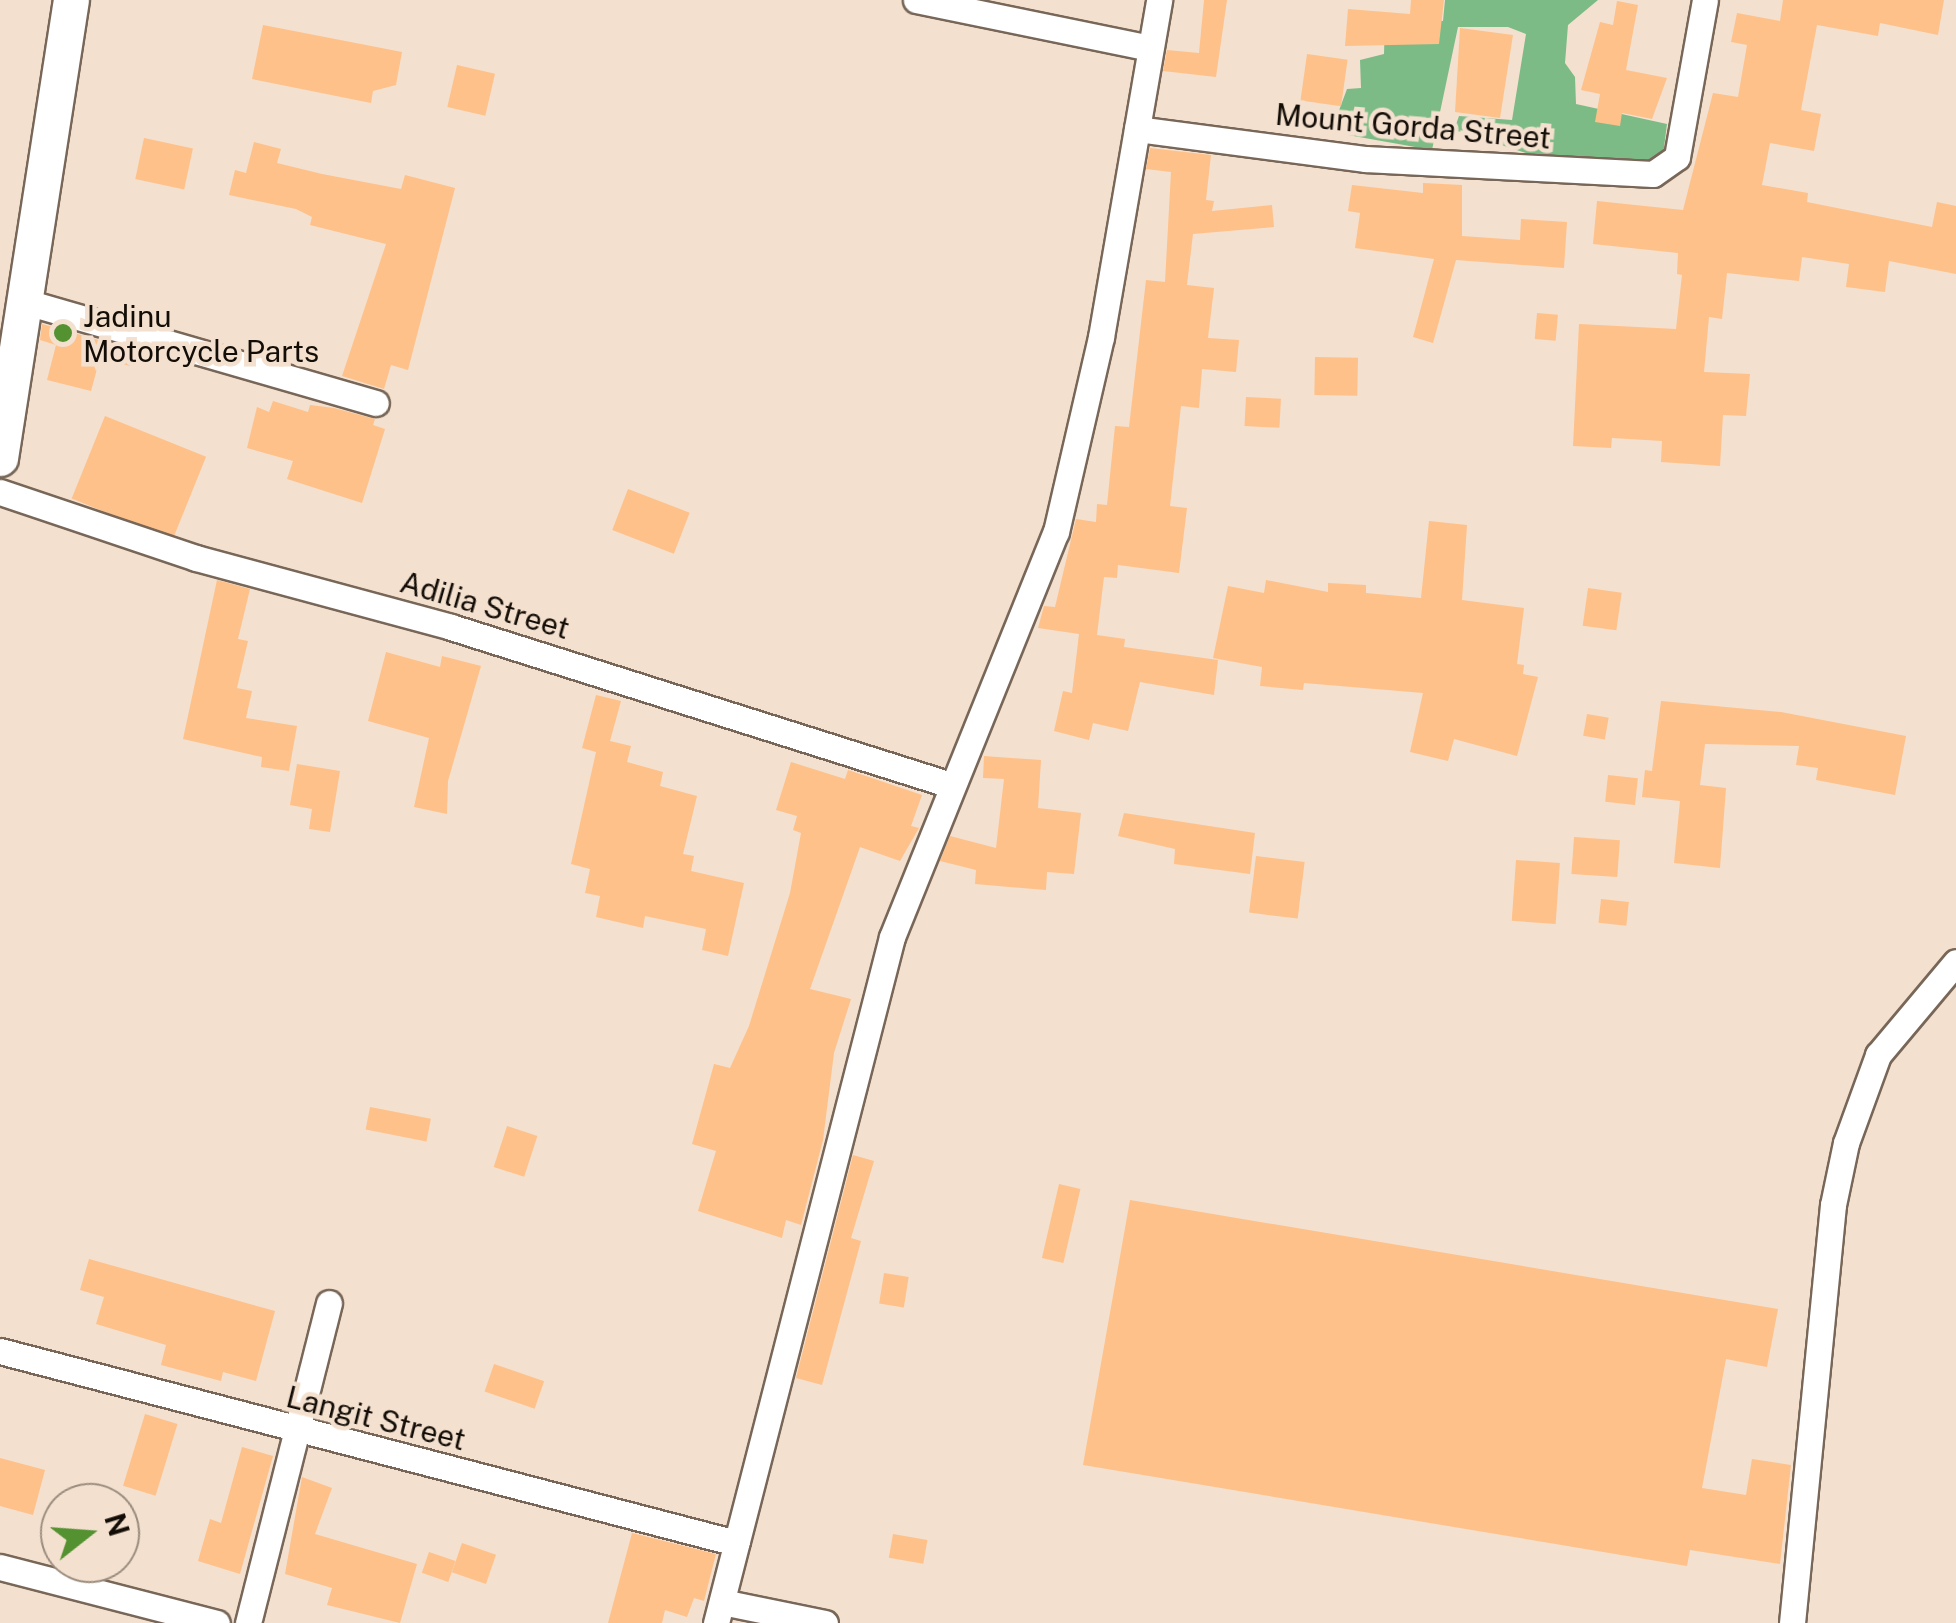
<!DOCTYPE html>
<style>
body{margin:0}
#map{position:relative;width:1956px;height:1623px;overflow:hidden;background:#f4e0ce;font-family:"Public Sans",sans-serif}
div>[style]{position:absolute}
.forest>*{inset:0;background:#7dbb86}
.building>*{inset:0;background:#fec18a;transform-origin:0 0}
.roads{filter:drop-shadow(2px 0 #786758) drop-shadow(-2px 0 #786758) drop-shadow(0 2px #786758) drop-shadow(0 -2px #786758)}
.minor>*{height:25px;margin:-12.5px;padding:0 12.5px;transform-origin:12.5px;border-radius:12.5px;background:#fff}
.secondary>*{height:35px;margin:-17.5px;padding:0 17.5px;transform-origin:17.5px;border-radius:17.5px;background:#fff}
.dots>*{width:28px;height:28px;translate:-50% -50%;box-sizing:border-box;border:5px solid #f4e0ce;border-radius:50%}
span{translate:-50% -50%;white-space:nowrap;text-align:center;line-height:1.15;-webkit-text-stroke:9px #f4e0ce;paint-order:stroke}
.street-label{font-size:30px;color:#130d07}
.poi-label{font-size:30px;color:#130d07}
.left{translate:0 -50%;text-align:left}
.north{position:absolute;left:40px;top:1483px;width:100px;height:100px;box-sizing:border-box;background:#f4e0ce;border:2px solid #9a8c7e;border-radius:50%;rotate:73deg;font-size:28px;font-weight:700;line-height:40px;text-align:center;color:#130d07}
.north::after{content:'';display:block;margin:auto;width:35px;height:45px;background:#539131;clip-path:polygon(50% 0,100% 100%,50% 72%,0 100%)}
</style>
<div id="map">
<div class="forest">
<div style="clip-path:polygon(1445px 0,1598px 0,1568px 25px,1565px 63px,1575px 77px,1576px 104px,1667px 124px,1662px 163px,1526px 153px,1454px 130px,1459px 116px,1512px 120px,1526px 34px,1508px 27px,1458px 27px,1432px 150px,1331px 132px,1347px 89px,1361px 88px,1360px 60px,1384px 54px,1385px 14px,1443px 21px)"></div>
</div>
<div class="building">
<div style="clip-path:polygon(1204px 0,1227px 0,1216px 77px,1163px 71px,1167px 50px,1199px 53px)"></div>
<div style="clip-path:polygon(1411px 0,1444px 0,1439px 44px,1345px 46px,1348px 9px,1410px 14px)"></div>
<div style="clip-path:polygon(1783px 0,1944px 0,1938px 35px,1880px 23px,1878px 36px,1817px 25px,1801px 110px,1821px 114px,1814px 151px,1770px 143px,1762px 185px,1808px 193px,1807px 202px,1932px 227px,1937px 202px,1956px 206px,1956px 274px,1889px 261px,1885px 292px,1846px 287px,1849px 264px,1802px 257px,1799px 281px,1727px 273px,1722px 319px,1709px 317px,1704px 372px,1750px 374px,1746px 416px,1723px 415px,1720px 466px,1661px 462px,1662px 441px,1612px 438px,1611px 448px,1573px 446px,1579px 324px,1676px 329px,1682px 275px,1677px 274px,1678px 253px,1593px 244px,1597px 201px,1683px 210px,1713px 93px,1738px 97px,1747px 45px,1731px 42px,1737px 13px,1780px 21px)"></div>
<div style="clip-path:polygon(1617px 1px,1638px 5px,1626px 70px,1667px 78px,1652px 119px,1622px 113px,1620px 126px,1595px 122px,1600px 94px,1581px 90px,1600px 22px,1613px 25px)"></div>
<div style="clip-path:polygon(263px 25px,402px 52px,396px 85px,373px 91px,371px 103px,252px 79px)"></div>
<div style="clip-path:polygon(1460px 28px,1513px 35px,1500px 118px,1455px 112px)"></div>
<div style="left:1307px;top:54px;width:41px;height:47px;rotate:8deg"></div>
<div style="left:457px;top:65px;width:39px;height:43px;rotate:13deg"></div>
<div style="left:144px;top:138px;width:50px;height:42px;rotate:12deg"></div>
<div style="clip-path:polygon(254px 142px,281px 149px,277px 163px,322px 174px,401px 189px,405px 175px,455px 188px,408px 370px,391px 365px,384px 389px,342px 376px,386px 244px,310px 225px,312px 217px,296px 209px,229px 195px,235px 170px,246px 173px)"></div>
<div style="clip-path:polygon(1150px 148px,1211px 155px,1206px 200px,1214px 201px,1212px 211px,1272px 205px,1274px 227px,1193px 234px,1187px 285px,1214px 288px,1208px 338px,1239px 340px,1236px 372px,1202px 369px,1199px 408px,1181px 406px,1170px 506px,1187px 508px,1179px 573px,1118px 565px,1117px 578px,1104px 577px,1097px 635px,1125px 639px,1124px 647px,1218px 660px,1214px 695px,1140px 682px,1128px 731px,1093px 723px,1089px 740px,1054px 731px,1063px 691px,1072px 693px,1079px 634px,1038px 628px,1044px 606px,1055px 607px,1076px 519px,1096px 522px,1097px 504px,1107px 505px,1115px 426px,1129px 427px,1146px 280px,1165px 282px,1171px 172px,1146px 169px)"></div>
<div style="clip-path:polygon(1423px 183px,1462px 185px,1462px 236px,1520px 240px,1521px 219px,1567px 222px,1564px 268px,1456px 260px,1433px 343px,1413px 337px,1434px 259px,1355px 248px,1360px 213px,1348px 211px,1352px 185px,1423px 193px)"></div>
<div style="left:1537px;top:313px;width:21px;height:26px;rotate:5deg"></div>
<div style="clip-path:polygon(42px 324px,134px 350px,130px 366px,100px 358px,91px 391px,47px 380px,56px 345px,40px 340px)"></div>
<div style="left:1315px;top:357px;width:43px;height:38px;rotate:1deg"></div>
<div style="left:1246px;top:397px;width:35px;height:29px;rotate:3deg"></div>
<div style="clip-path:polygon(273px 401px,308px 412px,310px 405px,334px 408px,375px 419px,373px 425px,385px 429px,362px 503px,287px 479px,293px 461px,247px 448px,257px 407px,269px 412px)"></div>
<div style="left:105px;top:416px;width:109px;height:89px;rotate:22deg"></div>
<div style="left:628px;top:489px;width:66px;height:44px;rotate:21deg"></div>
<div style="clip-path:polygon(1429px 521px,1467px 525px,1462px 600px,1524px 608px,1517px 664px,1524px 665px,1523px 674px,1538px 677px,1517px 756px,1454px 739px,1448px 761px,1410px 752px,1423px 693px,1304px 683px,1303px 690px,1260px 686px,1262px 667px,1213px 658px,1228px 586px,1264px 593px,1266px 580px,1328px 592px,1328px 583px,1366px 585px,1366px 593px,1421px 598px)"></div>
<div style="clip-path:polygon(217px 580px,250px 589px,238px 639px,248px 641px,237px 688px,252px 691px,246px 718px,297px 726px,289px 771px,261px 767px,262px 757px,183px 739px)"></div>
<div style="left:1588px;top:588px;width:34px;height:38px;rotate:8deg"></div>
<div style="clip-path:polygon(386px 652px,440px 667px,442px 656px,481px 666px,448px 781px,447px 814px,414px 807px,429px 738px,368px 721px)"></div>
<div style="clip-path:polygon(596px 695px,621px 701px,610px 741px,631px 746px,627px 762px,663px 772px,660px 786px,697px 796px,683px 854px,694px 856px,691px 871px,744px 883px,728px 956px,702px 950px,706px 929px,645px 916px,643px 928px,596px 917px,600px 896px,585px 893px,590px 869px,571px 864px,596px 752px,582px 748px)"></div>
<div style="clip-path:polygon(1661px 701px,1781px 712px,1906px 736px,1895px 795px,1816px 780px,1818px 768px,1796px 765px,1799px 746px,1705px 744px,1700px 785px,1726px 788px,1720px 868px,1674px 863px,1680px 801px,1642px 797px,1645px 770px,1652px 771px)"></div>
<div style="left:1587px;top:714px;width:22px;height:22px;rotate:10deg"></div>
<div style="clip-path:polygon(984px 756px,1041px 760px,1038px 808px,1081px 813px,1074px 874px,1047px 872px,1046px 890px,975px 884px,976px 870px,940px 861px,950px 836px,996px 848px,1004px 779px,983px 778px)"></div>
<div style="clip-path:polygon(791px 762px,845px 779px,848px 770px,922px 795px,911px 826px,919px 828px,900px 861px,860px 847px,810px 989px,851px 999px,834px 1053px,823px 1140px,801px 1225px,786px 1220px,782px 1238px,698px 1211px,716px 1151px,692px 1144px,714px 1064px,730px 1068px,749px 1026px,790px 893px,801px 833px,793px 830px,797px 816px,776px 810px)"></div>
<div style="clip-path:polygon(297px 764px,340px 771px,330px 832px,309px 829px,312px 809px,290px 805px)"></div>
<div style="left:1608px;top:775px;width:30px;height:27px;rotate:6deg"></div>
<div style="clip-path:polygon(1124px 813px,1255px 833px,1250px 874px,1174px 864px,1175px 849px,1118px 836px)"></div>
<div style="left:1574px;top:837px;width:46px;height:37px;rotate:4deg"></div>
<div style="left:1256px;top:856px;width:49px;height:57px;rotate:7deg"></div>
<div style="left:1516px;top:860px;width:44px;height:61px;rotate:4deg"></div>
<div style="left:1601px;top:899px;width:28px;height:24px;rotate:6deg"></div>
<div style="left:370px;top:1107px;width:62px;height:23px;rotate:11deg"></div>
<div style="left:507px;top:1126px;width:32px;height:43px;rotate:18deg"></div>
<div style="clip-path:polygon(853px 1155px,874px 1161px,851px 1238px,861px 1241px,822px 1385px,796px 1378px)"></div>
<div style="left:1059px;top:1184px;width:22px;height:76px;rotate:13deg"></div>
<div style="clip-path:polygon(1130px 1200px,1778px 1309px,1767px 1367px,1726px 1359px,1702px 1488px,1746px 1495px,1752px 1459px,1791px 1465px,1780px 1564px,1690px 1550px,1687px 1566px,1083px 1465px)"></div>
<div style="clip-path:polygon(89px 1259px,275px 1311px,256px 1381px,223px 1372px,221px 1381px,161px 1365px,166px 1345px,96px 1324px,104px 1297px,80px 1290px)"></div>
<div style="left:884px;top:1273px;width:25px;height:31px;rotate:9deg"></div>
<div style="left:494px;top:1364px;width:53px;height:29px;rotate:19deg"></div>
<div style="left:145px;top:1414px;width:34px;height:75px;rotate:17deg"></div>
<div style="clip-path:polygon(242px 1447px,273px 1456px,240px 1574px,198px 1561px,210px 1519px,221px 1523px)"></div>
<div style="clip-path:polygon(0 1458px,45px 1470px,33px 1515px,0 1506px)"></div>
<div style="clip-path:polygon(302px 1477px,332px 1488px,315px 1534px,417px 1564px,400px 1623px,327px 1605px,332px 1588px,285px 1574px)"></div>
<div style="clip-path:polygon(632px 1533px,716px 1554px,704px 1601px,694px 1598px,687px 1617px,665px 1610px,662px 1623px,608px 1623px)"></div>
<div style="left:893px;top:1534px;width:35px;height:24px;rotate:10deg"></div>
<div style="left:462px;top:1543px;width:36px;height:31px;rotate:19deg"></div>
<div style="left:429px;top:1552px;width:28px;height:22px;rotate:19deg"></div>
</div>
<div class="roads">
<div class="minor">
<div style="left:916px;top:0;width:239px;rotate:11.6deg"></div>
<div style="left:1137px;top:129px;width:230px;rotate:7.5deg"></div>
<div style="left:1365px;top:159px;width:288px;rotate:3deg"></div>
<div style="left:1653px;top:174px;width:29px;rotate:-35deg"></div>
<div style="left:1677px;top:157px;width:159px;rotate:-79.9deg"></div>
<div style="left:26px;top:302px;width:364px;rotate:16.1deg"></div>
<div style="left:0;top:492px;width:207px;rotate:18.6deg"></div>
<div style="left:196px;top:558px;width:264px;rotate:15.1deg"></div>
<div style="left:451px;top:627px;width:524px;rotate:17.54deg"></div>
<div style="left:0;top:1351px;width:761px;rotate:14.62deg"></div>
<div style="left:0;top:1567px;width:224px;rotate:14.5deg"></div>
<div style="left:722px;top:1602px;width:105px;rotate:11.5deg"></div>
<div style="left:248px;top:1623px;width:330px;rotate:-75.8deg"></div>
<div style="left:716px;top:1623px;width:708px;rotate:-75.61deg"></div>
<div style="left:892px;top:937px;width:437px;rotate:-68deg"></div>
<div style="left:1056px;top:532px;width:200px;rotate:-77deg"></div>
<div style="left:1101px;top:337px;width:342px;rotate:-80.2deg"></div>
<div style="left:1792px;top:1623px;width:420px;rotate:-84.4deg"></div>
<div style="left:1833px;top:1205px;width:63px;rotate:-78.2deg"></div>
<div style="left:1846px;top:1143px;width:94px;rotate:-70deg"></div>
<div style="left:1878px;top:1055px;width:121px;rotate:-50deg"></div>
</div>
<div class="secondary">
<div style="left:0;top:458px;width:463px;rotate:-81.2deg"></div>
</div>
</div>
<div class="dots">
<div style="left:63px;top:333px;background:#539131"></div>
</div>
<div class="street-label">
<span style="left:1413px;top:126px;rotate:5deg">Mount Gorda Street</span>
<span style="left:485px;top:605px;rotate:16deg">Adilia Street</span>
<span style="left:376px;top:1418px;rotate:14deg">Langit Street</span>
</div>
<div class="poi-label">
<span class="left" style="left:83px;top:333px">Jadinu<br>Motorcycle Parts</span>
</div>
<div class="north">N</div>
</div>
